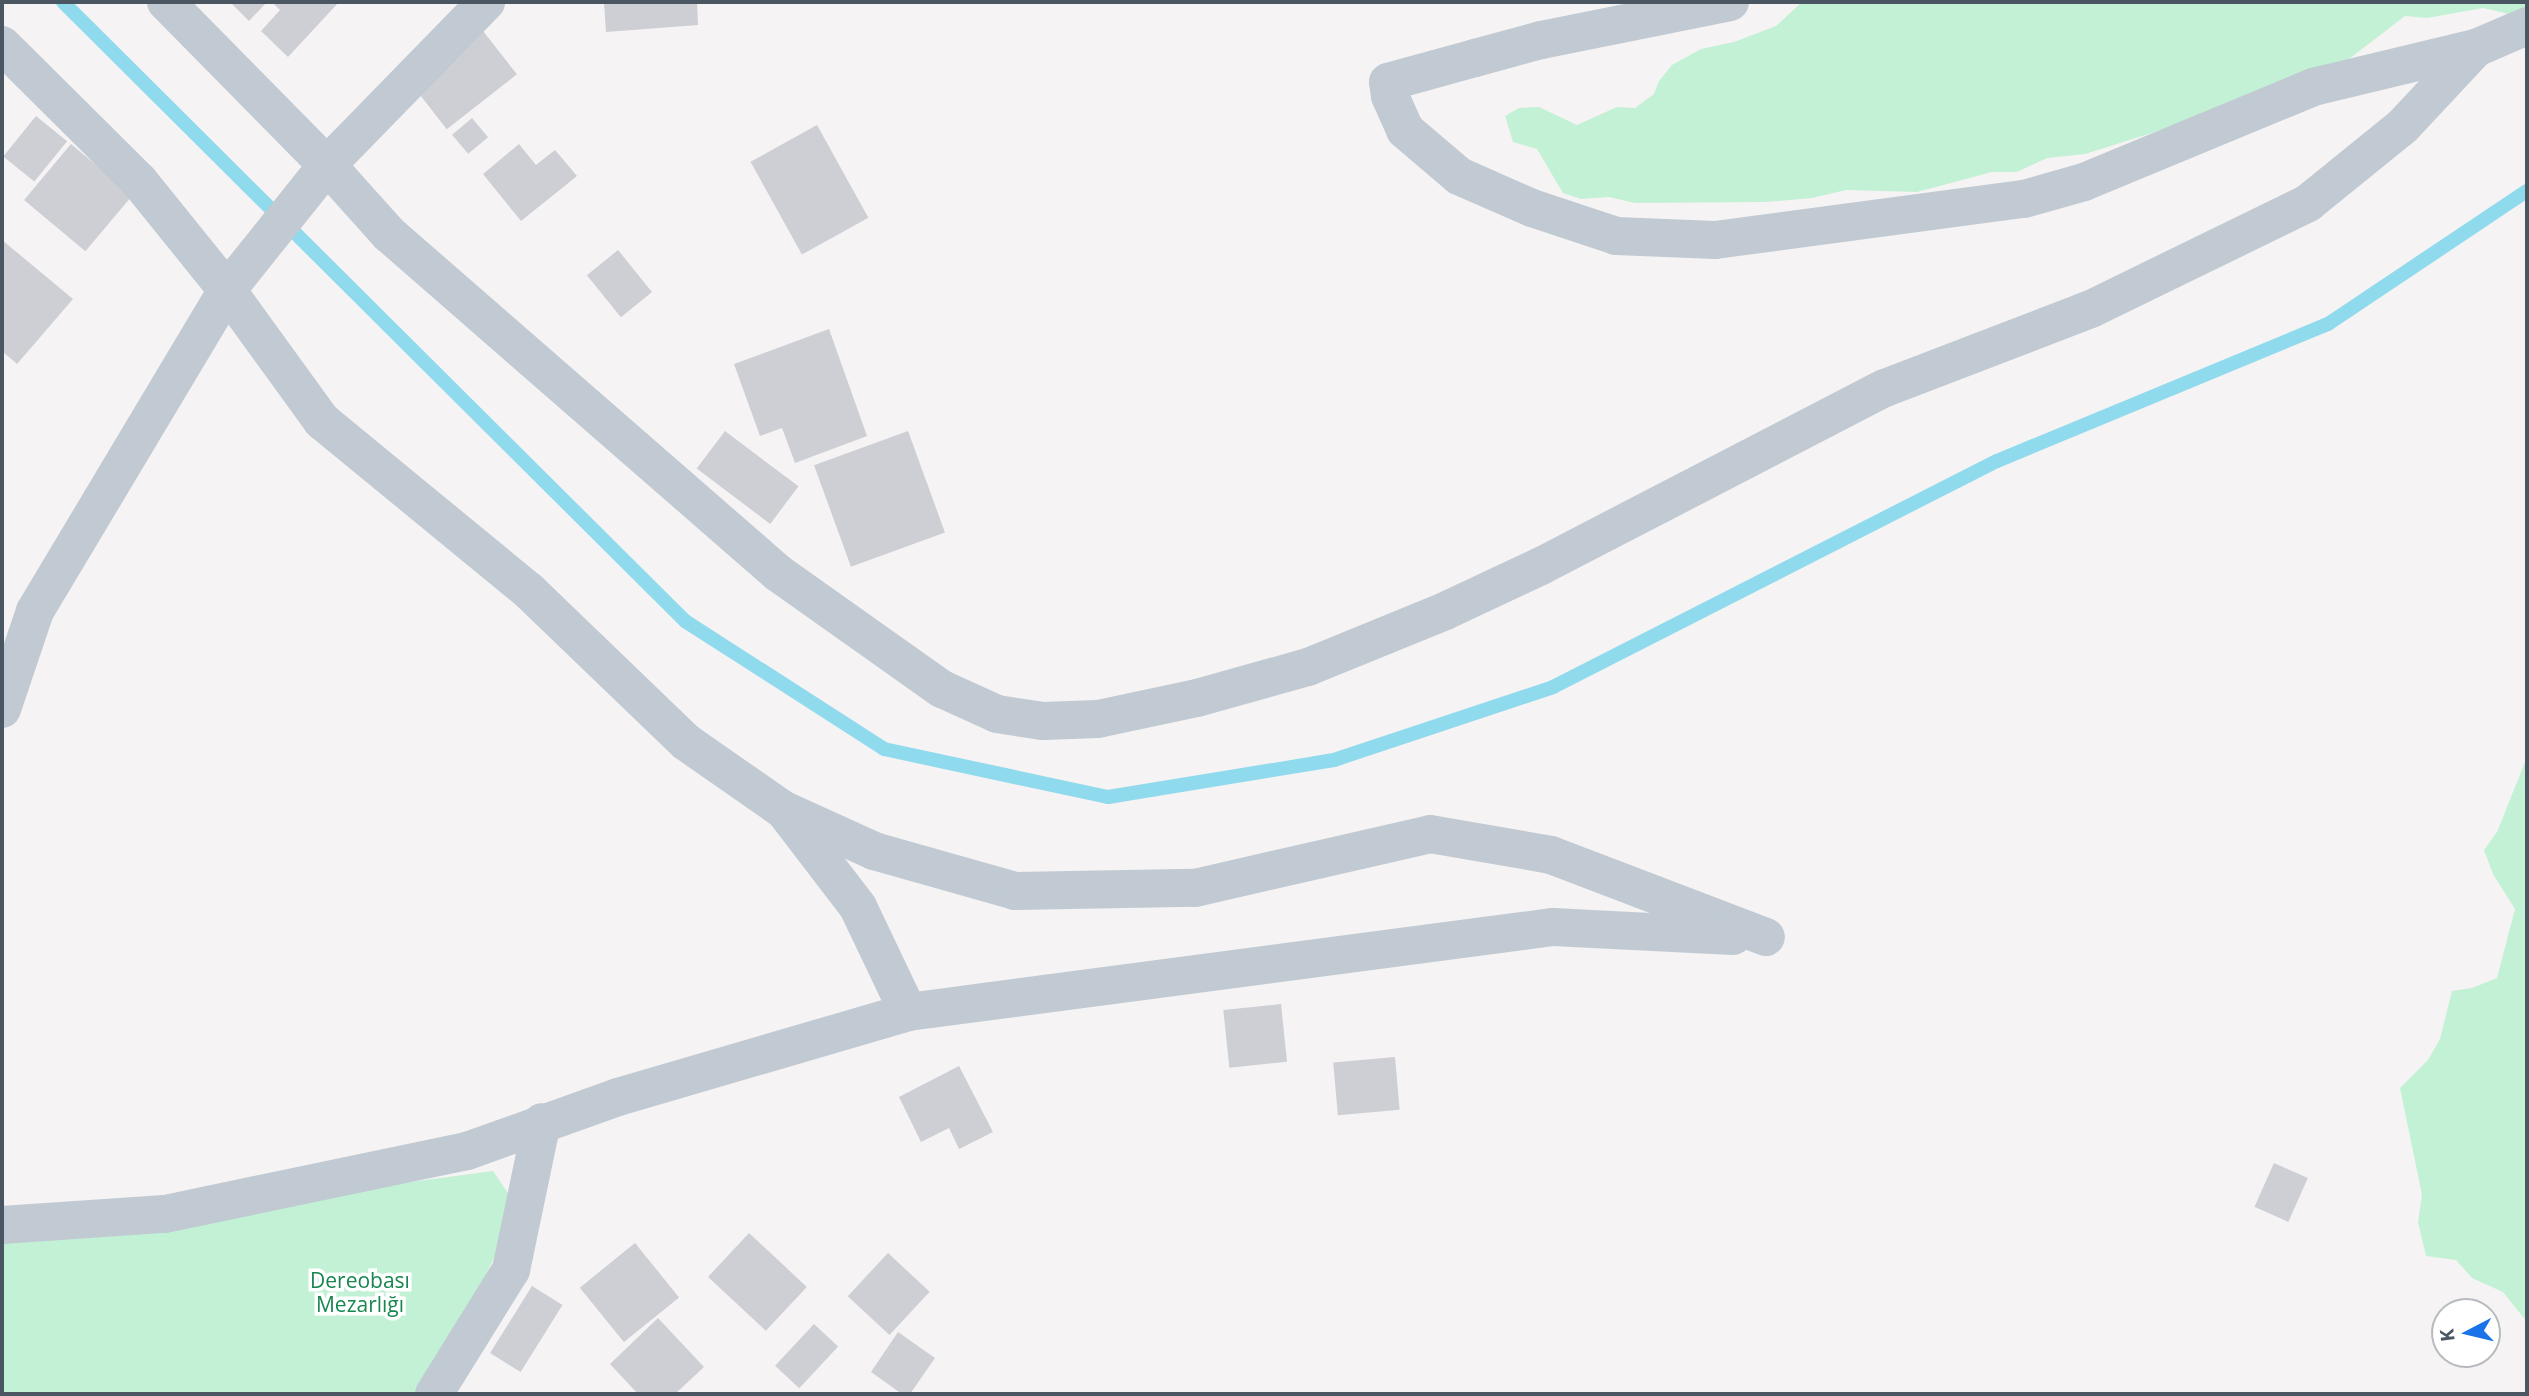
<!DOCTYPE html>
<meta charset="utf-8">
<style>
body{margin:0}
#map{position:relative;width:2529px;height:1396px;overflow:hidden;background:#f5f3f3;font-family:"Open Sans",sans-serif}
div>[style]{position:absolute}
.green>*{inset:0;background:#c3f1d5}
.stream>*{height:14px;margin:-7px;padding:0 7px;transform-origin:7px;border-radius:7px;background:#90daee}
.building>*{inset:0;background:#cdcfd5;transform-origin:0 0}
.minor>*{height:38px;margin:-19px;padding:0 19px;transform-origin:19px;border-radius:19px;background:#c1cad2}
span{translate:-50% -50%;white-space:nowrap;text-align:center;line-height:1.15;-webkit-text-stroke:7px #fff;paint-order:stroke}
.park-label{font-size:21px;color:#17864f}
.frame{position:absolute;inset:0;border:4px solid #4a5661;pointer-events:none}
.north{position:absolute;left:2431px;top:1298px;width:70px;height:70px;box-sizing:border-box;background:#fff;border:2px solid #b7bbc0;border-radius:50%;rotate:263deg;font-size:19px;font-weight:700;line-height:28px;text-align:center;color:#4a5661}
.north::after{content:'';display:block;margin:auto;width:24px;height:32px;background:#1a73e8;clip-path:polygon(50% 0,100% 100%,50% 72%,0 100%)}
</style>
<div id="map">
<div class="green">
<div style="clip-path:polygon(1802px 2px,2527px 2px,2527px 13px,2518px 16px,2483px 8px,2427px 18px,2405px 16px,2345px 62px,2155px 132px,2085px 154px,2047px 158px,2017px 172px,1992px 172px,1917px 192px,1846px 190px,1812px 198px,1765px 202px,1635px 203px,1609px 197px,1581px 199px,1563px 193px,1537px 149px,1513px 142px,1505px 116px,1519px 108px,1539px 107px,1577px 125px,1617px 107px,1635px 108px,1654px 94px,1659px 81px,1672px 65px,1701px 49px,1734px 42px,1776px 26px)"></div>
<div style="clip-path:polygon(2527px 757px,2527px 1322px,2503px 1292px,2472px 1278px,2456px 1260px,2426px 1256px,2418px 1222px,2422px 1195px,2400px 1088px,2428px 1060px,2440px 1039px,2452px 991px,2472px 988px,2497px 978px,2515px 909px,2493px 874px,2484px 850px,2497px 832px)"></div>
<div style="clip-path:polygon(493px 1171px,518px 1208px,481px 1285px,418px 1394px,2px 1394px,2px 1236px)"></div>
</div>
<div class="stream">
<div style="left:63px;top:2px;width:878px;rotate:44.86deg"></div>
<div style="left:685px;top:621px;width:237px;rotate:32.7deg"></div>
<div style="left:884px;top:749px;width:229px;rotate:12.1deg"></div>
<div style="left:1108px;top:797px;width:229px;rotate:-9.3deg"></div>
<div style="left:1334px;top:760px;width:231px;rotate:-18.4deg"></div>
<div style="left:1553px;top:687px;width:498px;rotate:-27deg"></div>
<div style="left:1997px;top:461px;width:358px;rotate:-22.5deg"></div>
<div style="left:2328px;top:324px;width:239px;rotate:-33.8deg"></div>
</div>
<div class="building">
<div style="clip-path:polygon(230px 2px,267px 2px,249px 21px)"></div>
<div style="clip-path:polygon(272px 2px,339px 2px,288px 57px,261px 31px,280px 10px)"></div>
<div style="clip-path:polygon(604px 2px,697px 2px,698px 25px,606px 32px)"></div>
<div style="left:483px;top:31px;width:55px;height:89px;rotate:52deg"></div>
<div style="left:36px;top:116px;width:40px;height:52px;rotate:39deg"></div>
<div style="left:472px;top:118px;width:25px;height:26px;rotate:50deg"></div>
<div style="left:817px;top:125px;width:106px;height:76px;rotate:61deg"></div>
<div style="left:71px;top:144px;width:80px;height:73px;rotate:40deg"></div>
<div style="clip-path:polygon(519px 144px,536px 165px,555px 150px,577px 176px,521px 221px,483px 174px)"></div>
<div style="clip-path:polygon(2px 240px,73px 299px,17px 364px,2px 351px)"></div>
<div style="left:618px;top:250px;width:54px;height:40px;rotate:51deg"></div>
<div style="clip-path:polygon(829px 329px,867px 436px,795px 463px,782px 428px,760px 436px,734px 364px)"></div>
<div style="left:725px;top:431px;width:92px;height:47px;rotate:37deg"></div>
<div style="left:908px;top:431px;width:108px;height:100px;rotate:70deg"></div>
<div style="left:1281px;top:1004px;width:58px;height:58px;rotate:84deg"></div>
<div style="left:1395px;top:1057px;width:53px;height:62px;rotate:85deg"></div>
<div style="clip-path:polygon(959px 1066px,993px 1132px,959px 1149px,949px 1128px,921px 1142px,899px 1097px)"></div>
<div style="left:2274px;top:1163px;width:37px;height:48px;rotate:24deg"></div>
<div style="left:749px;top:1233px;width:79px;height:60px;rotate:43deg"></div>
<div style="left:635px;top:1243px;width:70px;height:71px;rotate:51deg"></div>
<div style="left:888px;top:1253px;width:57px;height:59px;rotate:43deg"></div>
<div style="left:532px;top:1286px;width:36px;height:79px;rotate:32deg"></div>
<div style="clip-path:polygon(658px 1318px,704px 1367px,675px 1394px,638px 1394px,610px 1364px)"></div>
<div style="left:814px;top:1324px;width:33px;height:57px;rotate:43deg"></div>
<div style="clip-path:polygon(898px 1332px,935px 1358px,910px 1394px,902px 1394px,871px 1372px)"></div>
</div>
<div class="minor">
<div style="left:166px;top:2px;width:229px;rotate:45.4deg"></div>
<div style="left:327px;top:165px;width:93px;rotate:48.1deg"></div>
<div style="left:389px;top:234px;width:516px;rotate:41.07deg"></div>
<div style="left:778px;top:573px;width:201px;rotate:35.3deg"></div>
<div style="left:942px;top:689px;width:60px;rotate:24.4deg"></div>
<div style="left:997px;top:714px;width:47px;rotate:8.7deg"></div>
<div style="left:1043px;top:721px;width:55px;rotate:-2.1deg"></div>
<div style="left:1098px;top:719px;width:101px;rotate:-12deg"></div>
<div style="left:1197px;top:698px;width:115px;rotate:-15.6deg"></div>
<div style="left:1308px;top:667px;width:148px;rotate:-22.2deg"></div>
<div style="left:1445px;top:611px;width:106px;rotate:-25.1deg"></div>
<div style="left:1541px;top:566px;width:387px;rotate:-27.4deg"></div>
<div style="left:1885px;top:388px;width:221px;rotate:-21deg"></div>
<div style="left:2091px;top:309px;width:242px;rotate:-26deg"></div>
<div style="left:2308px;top:203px;width:122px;rotate:-39deg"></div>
<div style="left:2403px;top:126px;width:107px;rotate:-46.9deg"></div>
<div style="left:2476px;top:48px;width:56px;rotate:-23.3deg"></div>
<div style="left:1730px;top:2px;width:193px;rotate:168.6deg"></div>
<div style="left:1541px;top:40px;width:68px;rotate:164.7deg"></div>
<div style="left:1475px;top:58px;width:90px;rotate:164.6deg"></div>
<div style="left:1388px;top:82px;width:14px;rotate:82deg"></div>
<div style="left:1390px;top:96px;width:37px;rotate:66deg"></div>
<div style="left:1405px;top:130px;width:71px;rotate:40.4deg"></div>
<div style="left:1459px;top:176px;width:80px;rotate:23.7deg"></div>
<div style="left:1532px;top:208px;width:89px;rotate:18.4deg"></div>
<div style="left:1616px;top:236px;width:99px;rotate:2.3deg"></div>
<div style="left:1715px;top:240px;width:312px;rotate:-7.6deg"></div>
<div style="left:2024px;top:199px;width:62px;rotate:-15.8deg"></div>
<div style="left:2084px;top:182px;width:248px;rotate:-22.5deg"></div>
<div style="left:2313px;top:87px;width:168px;rotate:-13.5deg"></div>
<div style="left:2px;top:45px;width:193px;rotate:44.8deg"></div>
<div style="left:139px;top:181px;width:140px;rotate:51.1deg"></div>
<div style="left:227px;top:290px;width:162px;rotate:54.1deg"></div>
<div style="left:322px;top:421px;width:268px;rotate:39.4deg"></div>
<div style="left:529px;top:591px;width:218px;rotate:43.9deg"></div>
<div style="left:686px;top:742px;width:117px;rotate:34.9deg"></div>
<div style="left:782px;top:809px;width:101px;rotate:24.5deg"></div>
<div style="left:874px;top:851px;width:147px;rotate:15.8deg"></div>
<div style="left:1015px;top:891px;width:180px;rotate:-1deg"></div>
<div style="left:1195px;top:888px;width:241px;rotate:-12.9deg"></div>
<div style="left:1430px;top:834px;width:123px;rotate:9.8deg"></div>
<div style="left:1551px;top:855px;width:230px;rotate:20.9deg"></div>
<div style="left:2px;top:709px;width:103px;rotate:-71.4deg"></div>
<div style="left:35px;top:611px;width:374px;rotate:-59.1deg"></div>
<div style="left:227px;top:290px;width:160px;rotate:-51.3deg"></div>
<div style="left:327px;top:165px;width:228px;rotate:-45.7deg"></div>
<div style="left:786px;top:813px;width:118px;rotate:52.5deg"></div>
<div style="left:858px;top:907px;width:116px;rotate:64.5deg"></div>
<div style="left:2px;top:1225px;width:163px;rotate:-3.9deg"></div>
<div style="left:165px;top:1214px;width:309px;rotate:-11.8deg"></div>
<div style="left:467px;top:1151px;width:160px;rotate:-19.7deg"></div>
<div style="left:618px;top:1097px;width:302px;rotate:-16.3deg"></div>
<div style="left:908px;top:1012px;width:651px;rotate:-7.51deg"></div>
<div style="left:1553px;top:927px;width:180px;rotate:2.9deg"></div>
<div style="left:434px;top:1394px;width:146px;rotate:-58.2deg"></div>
<div style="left:511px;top:1270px;width:151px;rotate:-78.2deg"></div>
</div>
<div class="park-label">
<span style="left:360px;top:1292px">Dereobası<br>Mezarlığı</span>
</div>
<div class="frame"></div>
<div class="north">K</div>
</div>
